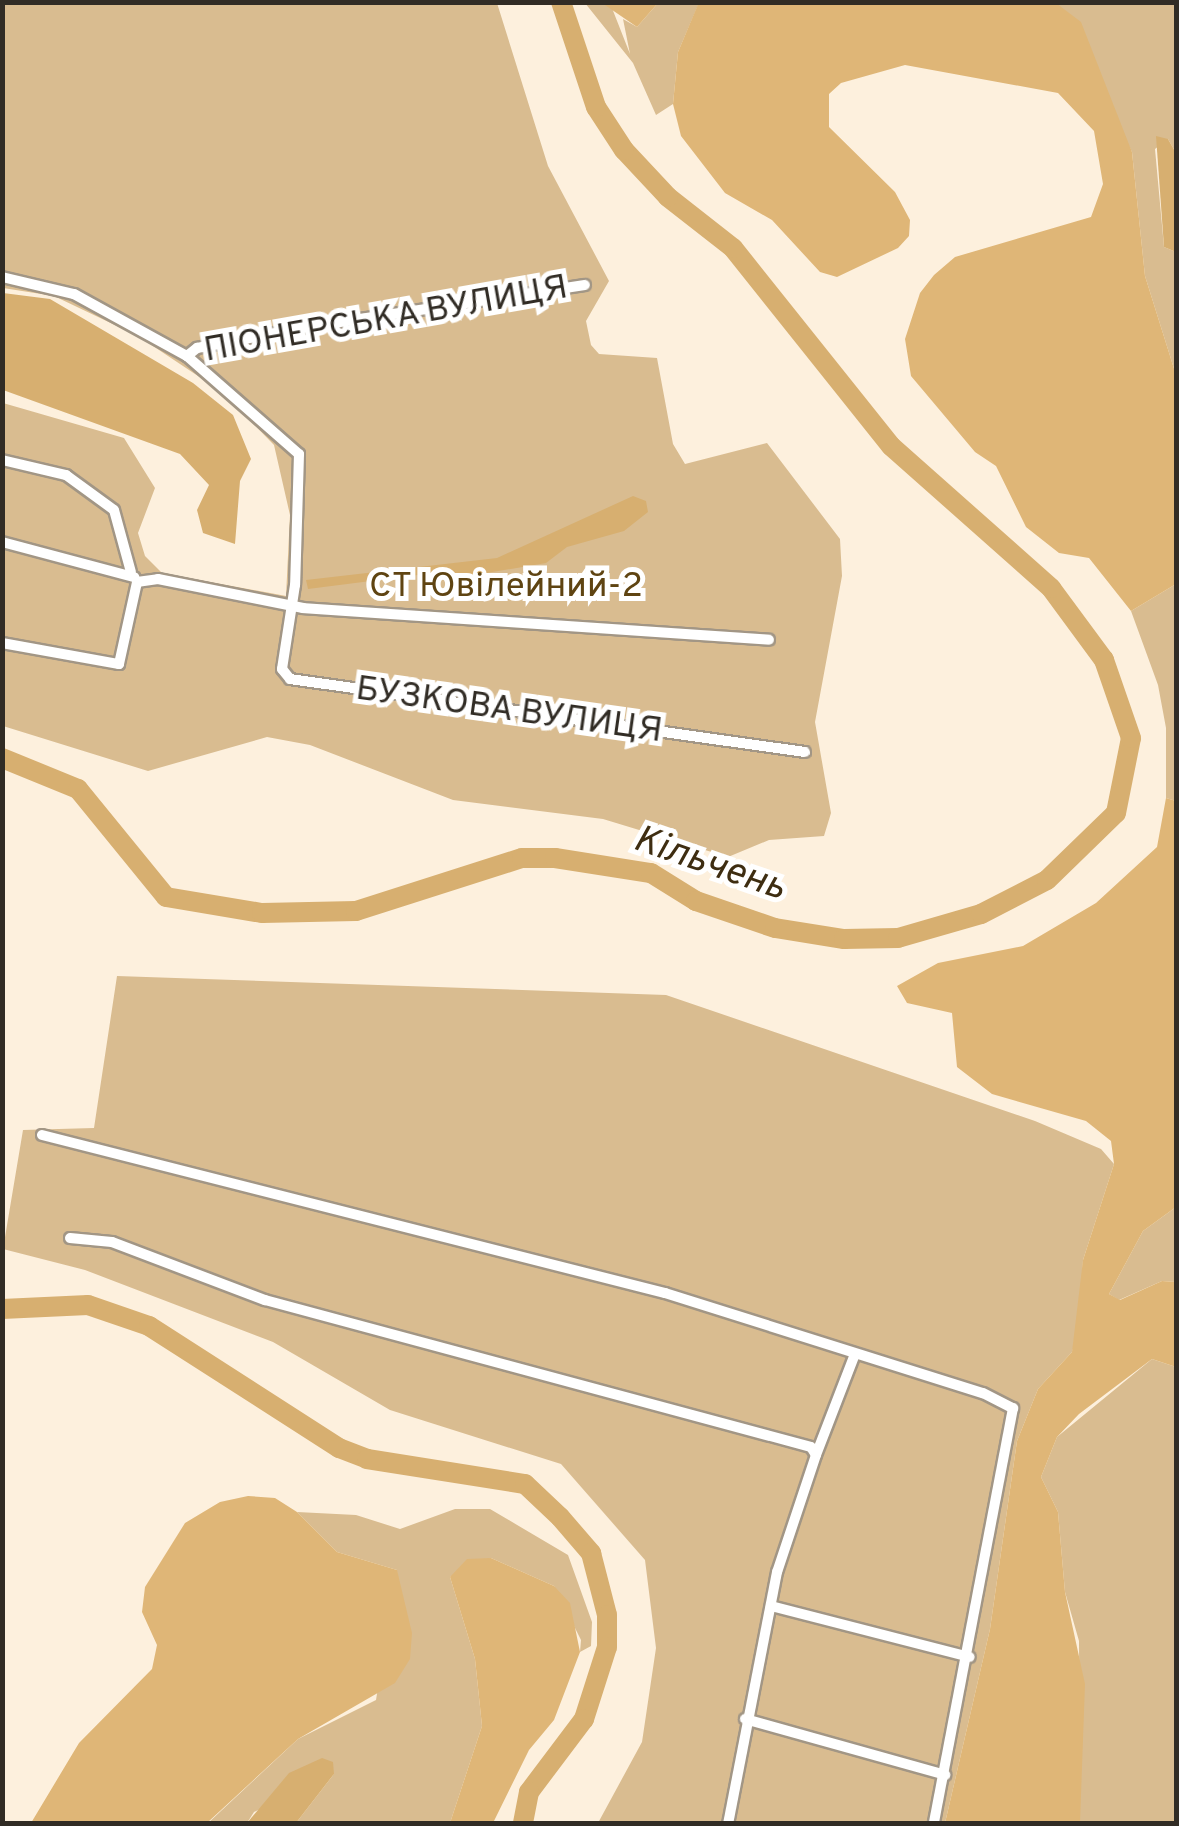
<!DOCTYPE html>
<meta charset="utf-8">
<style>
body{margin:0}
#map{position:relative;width:1179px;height:1826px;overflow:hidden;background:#fdf0dd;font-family:Overpass,sans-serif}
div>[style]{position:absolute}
.green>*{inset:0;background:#d9bc90}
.forest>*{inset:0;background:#dfb677}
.water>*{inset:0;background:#d7af70}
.river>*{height:20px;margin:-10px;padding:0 10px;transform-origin:10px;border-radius:10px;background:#d7af70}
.roads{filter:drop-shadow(2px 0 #a29685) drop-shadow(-2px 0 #a29685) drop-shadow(0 2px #a29685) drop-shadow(0 -2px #a29685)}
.minor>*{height:10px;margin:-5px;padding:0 5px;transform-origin:5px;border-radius:5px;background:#fff}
span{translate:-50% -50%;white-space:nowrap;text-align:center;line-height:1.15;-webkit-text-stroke:10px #fff;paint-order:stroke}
.street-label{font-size:35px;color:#312c25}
.park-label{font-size:35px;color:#5f4412}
.water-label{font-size:38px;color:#3e2d11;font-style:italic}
.frame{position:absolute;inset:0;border:5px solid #312c25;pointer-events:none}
</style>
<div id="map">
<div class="green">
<div style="clip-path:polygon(2px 3px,497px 3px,548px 166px,609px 281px,586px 321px,591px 345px,599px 354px,657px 358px,673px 444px,685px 464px,767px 443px,840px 539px,842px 576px,815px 722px,831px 813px,824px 836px,769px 840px,728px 857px,603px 819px,453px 800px,310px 745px,267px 737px,148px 771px,3px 726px,3px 403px,124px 438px,155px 488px,138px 533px,145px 556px,162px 573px,286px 596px,290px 515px,274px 445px,222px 392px,138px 336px,54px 296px,3px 288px)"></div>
<div style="clip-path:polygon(585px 3px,610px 3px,630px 54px,623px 19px,637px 27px,658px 3px,699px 3px,678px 52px,673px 104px,656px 115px,633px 63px)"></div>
<div style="clip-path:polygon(1056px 3px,1176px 3px,1176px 153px,1168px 139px,1155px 149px,1164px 247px,1176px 252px,1176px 375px,1145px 276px,1132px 152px)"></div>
<div style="clip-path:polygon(1176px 584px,1176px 801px,1166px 798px,1166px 728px,1158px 685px,1131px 611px)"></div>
<div style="clip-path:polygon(117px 976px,666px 995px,1035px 1121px,1101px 1149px,1114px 1164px,1083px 1260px,1080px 1326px,1072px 1352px,1038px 1389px,1017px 1441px,990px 1629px,945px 1823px,598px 1823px,642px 1742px,656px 1648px,645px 1560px,561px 1464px,390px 1410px,273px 1342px,85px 1270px,3px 1249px,23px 1130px,94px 1128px)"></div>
<div style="clip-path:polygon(1176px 1207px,1176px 1282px,1162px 1281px,1119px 1300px,1109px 1294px,1143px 1231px)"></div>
<div style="clip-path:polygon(1152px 1359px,1176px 1367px,1176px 1823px,1080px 1823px,1079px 1641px,1065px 1592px,1058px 1512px,1041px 1477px,1057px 1437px)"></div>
<div style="clip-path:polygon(455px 1509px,490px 1509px,568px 1555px,592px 1622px,591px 1646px,580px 1652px,581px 1640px,554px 1586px,491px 1558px,450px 1577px,475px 1659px,482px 1726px,450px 1823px,296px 1823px,334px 1774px,254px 1812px,247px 1823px,207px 1824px,298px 1739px,376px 1700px,397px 1570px,337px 1552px,297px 1512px,356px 1515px,400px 1529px)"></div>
</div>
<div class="forest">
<div style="clip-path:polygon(699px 2px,1056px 3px,1081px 22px,1132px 152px,1145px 276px,1176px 375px,1176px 584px,1131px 611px,1089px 558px,1059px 553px,1026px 527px,996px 466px,975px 452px,911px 376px,905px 339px,920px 293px,934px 275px,955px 257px,1091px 217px,1103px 184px,1094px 131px,1058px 93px,905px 65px,841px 83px,829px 94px,829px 127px,895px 192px,910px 220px,909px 236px,898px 248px,837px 277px,820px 272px,772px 220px,725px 193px,681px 136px,673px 104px,678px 52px)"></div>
<div style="clip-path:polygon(602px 3px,658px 3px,637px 27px)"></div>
<div style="clip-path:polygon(1166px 798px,1176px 801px,1176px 1207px,1143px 1231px,1109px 1294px,1120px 1300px,1162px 1281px,1176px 1282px,1176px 1367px,1152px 1359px,1079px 1414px,1057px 1437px,1041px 1477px,1058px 1512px,1065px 1592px,1085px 1684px,1080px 1823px,945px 1823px,990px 1629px,1017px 1441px,1038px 1389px,1072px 1352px,1083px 1260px,1114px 1164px,1111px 1141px,1086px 1121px,992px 1094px,957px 1067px,952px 1013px,907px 1003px,897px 986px,938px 963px,1023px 946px,1096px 903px,1157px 847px)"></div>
<div style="clip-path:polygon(248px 1496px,275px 1498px,297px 1512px,337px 1552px,397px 1570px,412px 1633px,410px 1659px,395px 1683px,298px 1739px,207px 1823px,31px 1823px,79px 1743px,152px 1669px,157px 1645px,142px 1612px,145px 1587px,185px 1523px,220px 1502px)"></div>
<div style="clip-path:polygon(491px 1558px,554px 1586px,570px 1603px,580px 1652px,554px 1720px,529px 1750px,493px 1823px,450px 1823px,482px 1726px,475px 1659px,450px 1577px,467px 1559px)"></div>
</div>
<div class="water">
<div style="clip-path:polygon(1156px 136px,1168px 139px,1176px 153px,1176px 252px,1164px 247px)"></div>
<div style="clip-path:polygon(3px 293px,50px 299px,193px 383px,233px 415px,251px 459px,240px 481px,235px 544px,203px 533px,197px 510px,209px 485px,180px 454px,3px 390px)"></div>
<div style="clip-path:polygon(633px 496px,646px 501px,648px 512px,624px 531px,567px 547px,546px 563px,457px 578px,418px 575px,308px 589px,306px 580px,497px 558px)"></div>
<div style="clip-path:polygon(322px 1758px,333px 1762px,334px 1774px,296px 1823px,247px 1823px,289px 1773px)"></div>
</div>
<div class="river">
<div style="left:2px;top:758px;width:82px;rotate:22.2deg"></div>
<div style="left:78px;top:789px;width:139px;rotate:50.8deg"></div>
<div style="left:166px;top:897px;width:97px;rotate:9.5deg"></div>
<div style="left:262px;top:913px;width:94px;rotate:-1.2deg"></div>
<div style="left:356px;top:911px;width:174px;rotate:-17.7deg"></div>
<div style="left:522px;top:858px;width:33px"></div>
<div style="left:555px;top:858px;width:97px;rotate:8.9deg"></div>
<div style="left:651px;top:873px;width:53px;rotate:31.9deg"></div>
<div style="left:696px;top:901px;width:83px;rotate:18.9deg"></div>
<div style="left:775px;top:928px;width:70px;rotate:9.1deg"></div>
<div style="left:844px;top:939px;width:54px;rotate:-1.1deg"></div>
<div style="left:898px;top:938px;width:86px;rotate:-16.1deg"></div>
<div style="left:981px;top:914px;width:74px;rotate:-27.3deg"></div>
<div style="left:1047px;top:880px;width:96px;rotate:-44.2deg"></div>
<div style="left:1116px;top:813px;width:76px;rotate:-78.7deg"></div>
<div style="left:1131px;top:738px;width:83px;rotate:-109.1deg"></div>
<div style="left:1104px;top:660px;width:89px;rotate:-126.4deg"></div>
<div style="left:1051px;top:588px;width:214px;rotate:-138.4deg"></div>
<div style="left:891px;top:446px;width:253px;rotate:-128.6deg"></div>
<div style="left:733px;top:248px;width:83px;rotate:-141.9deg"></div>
<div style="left:668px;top:197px;width:64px;rotate:-133.1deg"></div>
<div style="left:624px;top:150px;width:51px;rotate:-123.1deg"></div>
<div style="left:596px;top:107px;width:111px;rotate:-108.4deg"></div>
<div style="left:2px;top:1309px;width:86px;rotate:-2.7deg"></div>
<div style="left:88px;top:1305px;width:65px;rotate:19deg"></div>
<div style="left:149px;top:1326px;width:226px;rotate:32.7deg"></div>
<div style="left:339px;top:1448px;width:30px;rotate:21deg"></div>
<div style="left:367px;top:1459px;width:160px;rotate:9deg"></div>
<div style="left:525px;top:1484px;width:48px;rotate:43.3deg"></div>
<div style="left:560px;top:1517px;width:48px;rotate:49.3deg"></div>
<div style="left:591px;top:1553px;width:64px;rotate:75.5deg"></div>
<div style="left:607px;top:1615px;width:32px;rotate:90deg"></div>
<div style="left:607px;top:1647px;width:76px;rotate:107.7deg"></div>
<div style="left:584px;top:1719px;width:91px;rotate:127deg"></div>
<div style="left:529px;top:1792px;width:33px;rotate:101deg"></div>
</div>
<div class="roads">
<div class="minor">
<div style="left:2px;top:277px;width:74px;rotate:13.3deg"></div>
<div style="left:74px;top:294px;width:129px;rotate:28.8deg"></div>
<div style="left:187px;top:356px;width:149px;rotate:41.2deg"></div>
<div style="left:299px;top:454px;width:131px;rotate:91.7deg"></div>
<div style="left:295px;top:585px;width:85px;rotate:98.8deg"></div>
<div style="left:282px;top:669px;width:13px;rotate:51deg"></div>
<div style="left:290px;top:679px;width:520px;rotate:8.07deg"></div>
<div style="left:187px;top:356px;width:13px;rotate:-39deg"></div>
<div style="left:197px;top:348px;width:112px;rotate:-10.8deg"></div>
<div style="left:307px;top:327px;width:281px;rotate:-8.6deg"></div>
<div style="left:2px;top:460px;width:66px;rotate:13.2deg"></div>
<div style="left:66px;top:475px;width:59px;rotate:36.1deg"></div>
<div style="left:114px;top:510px;width:64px;rotate:74.7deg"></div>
<div style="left:2px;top:542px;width:137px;rotate:14.9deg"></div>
<div style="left:137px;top:582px;width:21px;rotate:-8deg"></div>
<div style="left:158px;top:579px;width:148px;rotate:11.3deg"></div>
<div style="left:303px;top:608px;width:467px;rotate:3.9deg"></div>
<div style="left:2px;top:643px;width:119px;rotate:10.2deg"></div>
<div style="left:119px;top:664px;width:84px;rotate:-77.6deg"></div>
<div style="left:42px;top:1135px;width:643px;rotate:14.23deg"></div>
<div style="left:665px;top:1293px;width:333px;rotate:17.5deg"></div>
<div style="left:983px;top:1393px;width:34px;rotate:27deg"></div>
<div style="left:1013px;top:1408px;width:423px;rotate:100.8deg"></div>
<div style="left:70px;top:1238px;width:42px;rotate:5.4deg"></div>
<div style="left:112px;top:1242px;width:164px;rotate:20.8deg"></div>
<div style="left:265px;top:1300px;width:565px;rotate:15.07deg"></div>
<div style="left:811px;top:1447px;width:9px;rotate:58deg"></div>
<div style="left:816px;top:1455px;width:123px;rotate:108.4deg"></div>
<div style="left:777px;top:1572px;width:257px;rotate:101deg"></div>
<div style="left:816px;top:1455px;width:108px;rotate:-68.9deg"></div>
<div style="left:771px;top:1606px;width:205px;rotate:14.4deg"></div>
<div style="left:745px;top:1719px;width:208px;rotate:15.6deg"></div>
</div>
</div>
<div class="street-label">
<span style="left:386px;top:320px;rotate:-10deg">ПІОНЕРСЬКА ВУЛИЦЯ</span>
<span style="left:509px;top:711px;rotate:8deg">БУЗКОВА ВУЛИЦЯ</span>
</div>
<div class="park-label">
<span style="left:506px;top:587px">СT Ювілейний-2</span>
</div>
<div class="water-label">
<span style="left:709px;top:865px;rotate:19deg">Кільчень</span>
</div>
<div class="frame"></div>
</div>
